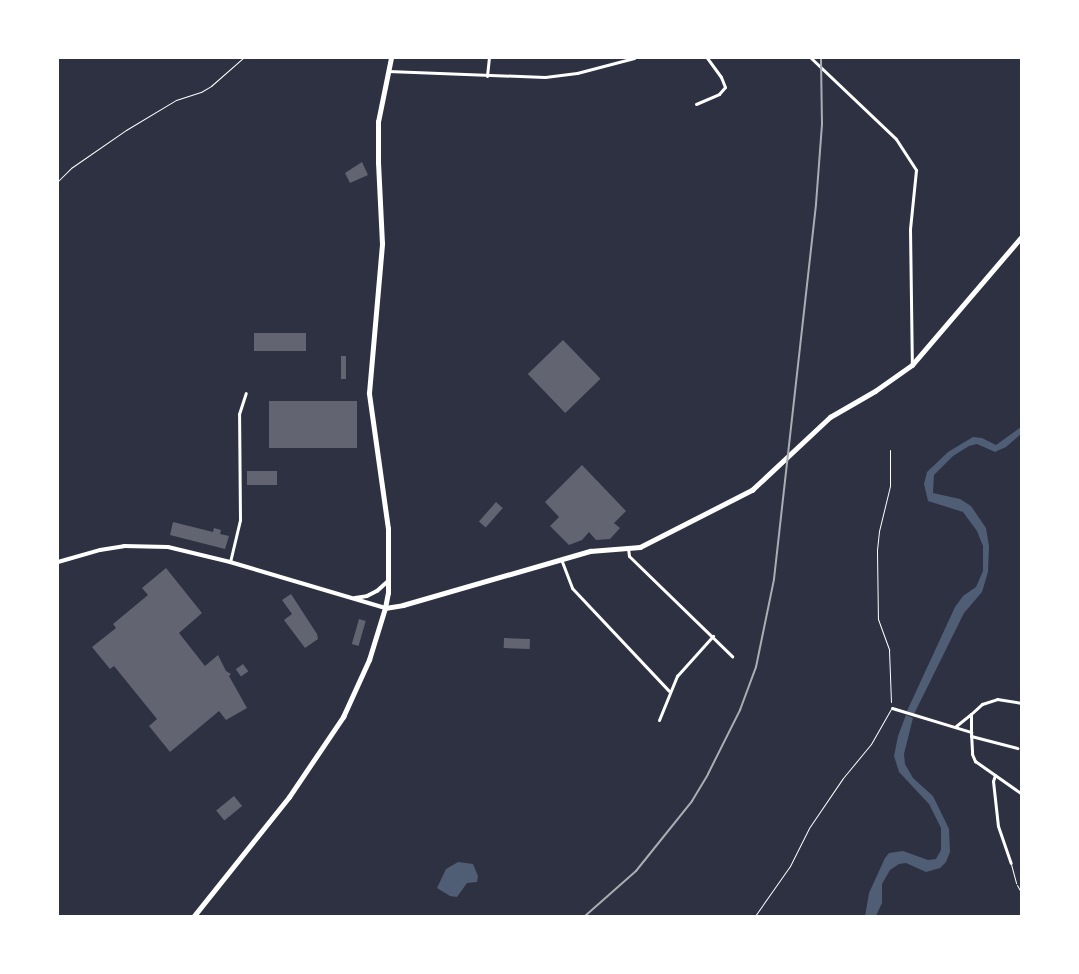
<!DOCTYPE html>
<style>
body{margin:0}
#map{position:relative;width:1079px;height:974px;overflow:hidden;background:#2d3142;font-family:"DM Sans",sans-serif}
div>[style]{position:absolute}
.water>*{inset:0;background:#4f5d75}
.building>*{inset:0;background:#626471;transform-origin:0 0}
.path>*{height:1px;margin:-0.5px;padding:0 0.5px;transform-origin:0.5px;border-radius:0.5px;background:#fff}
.service>*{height:1px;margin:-0.5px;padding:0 0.5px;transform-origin:0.5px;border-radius:0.5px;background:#fff}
.minor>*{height:3px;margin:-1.5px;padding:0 1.5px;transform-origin:1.5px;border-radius:1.5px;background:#fff}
.tertiary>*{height:4px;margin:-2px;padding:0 2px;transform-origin:2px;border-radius:2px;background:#fff}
.secondary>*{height:4.5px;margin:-2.25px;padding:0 2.25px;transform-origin:2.25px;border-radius:2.25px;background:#fff}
.rail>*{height:2px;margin:-1px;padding:0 1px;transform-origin:1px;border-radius:1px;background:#abadb3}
span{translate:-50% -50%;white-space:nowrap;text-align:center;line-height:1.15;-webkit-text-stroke:4.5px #fff;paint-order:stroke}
.frame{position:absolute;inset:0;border:59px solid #fff;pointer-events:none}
</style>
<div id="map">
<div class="water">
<div style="clip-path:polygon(1021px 427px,1021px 434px,1006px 447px,995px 452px,977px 444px,969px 446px,953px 456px,934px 475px,933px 493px,960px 499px,971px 506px,986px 528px,989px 546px,988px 572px,982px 592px,964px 613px,914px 714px,907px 711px,955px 607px,963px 596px,976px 587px,983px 571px,983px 546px,977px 531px,963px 512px,928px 501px,924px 484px,927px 472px,948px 452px,973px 437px,982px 438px,996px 445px)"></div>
<div style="clip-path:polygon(906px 715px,913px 718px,904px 754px,905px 764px,913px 778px,933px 796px,949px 829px,950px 852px,946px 862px,940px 868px,926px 872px,906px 863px,899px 864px,890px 870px,882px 884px,882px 903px,876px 916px,865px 916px,869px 893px,885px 858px,889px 853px,903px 851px,928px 860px,936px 859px,941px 850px,941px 828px,929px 804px,899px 772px,894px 756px,898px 736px)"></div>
<div style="clip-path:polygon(458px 862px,473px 864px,478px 876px,477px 882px,467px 883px,457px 897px,450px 896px,437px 888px,446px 869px)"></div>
</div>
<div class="building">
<div style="clip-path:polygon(362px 162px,368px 175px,350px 183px,345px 173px)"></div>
<div style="left:254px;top:333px;width:52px;height:18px"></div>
<div style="left:563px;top:340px;width:54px;height:49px;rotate:46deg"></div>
<div style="left:341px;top:356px;width:5px;height:23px"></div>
<div style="left:269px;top:401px;width:88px;height:47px"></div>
<div style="clip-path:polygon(582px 465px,626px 511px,614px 523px,620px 528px,610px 539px,596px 540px,589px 532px,582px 540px,569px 545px,550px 526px,559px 517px,545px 502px)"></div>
<div style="left:277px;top:471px;width:14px;height:30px;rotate:90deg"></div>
<div style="left:496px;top:502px;width:9px;height:26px;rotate:41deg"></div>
<div style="clip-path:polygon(173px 522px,213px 532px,214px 528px,221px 530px,220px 534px,229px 536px,225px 549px,170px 535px)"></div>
<div style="clip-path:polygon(166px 568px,202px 613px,179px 633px,205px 666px,218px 655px,226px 671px,231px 674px,229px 676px,247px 708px,226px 720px,219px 711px,170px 752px,149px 726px,157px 719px,114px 666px,110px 669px,92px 647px,116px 628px,113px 624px,148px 595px,142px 588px)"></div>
<div style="clip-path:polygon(291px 594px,317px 634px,318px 639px,305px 648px,284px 620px,292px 614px,282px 600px)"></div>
<div style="left:359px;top:619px;width:7px;height:26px;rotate:16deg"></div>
<div style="left:504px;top:638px;width:26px;height:10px;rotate:2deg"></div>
<div style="left:243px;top:664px;width:9px;height:9px;rotate:54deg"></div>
<div style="left:234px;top:796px;width:13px;height:23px;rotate:51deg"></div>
</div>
<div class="path">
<div style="left:58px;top:181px;width:18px;rotate:-45deg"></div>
<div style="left:71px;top:168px;width:67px;rotate:-34.6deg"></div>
<div style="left:126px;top:130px;width:58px;rotate:-31deg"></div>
<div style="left:176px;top:100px;width:26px;rotate:-18deg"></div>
<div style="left:201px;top:92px;width:12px;rotate:-31deg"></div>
<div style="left:211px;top:86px;width:43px;rotate:-41.2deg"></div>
<div style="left:890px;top:450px;width:36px;rotate:90deg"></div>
<div style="left:890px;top:486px;width:46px;rotate:103.7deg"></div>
<div style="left:879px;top:531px;width:20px;rotate:96deg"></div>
<div style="left:877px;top:551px;width:68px;rotate:89.2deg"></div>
<div style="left:878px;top:619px;width:33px;rotate:70deg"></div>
<div style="left:889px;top:650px;width:52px;rotate:87.8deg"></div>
<div style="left:1017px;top:885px;width:10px;rotate:61deg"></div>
</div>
<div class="service">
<div style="left:1011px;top:864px;width:20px;rotate:75deg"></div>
<div style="left:755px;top:916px;width:61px;rotate:-55deg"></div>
<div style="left:790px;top:866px;width:42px;rotate:-63.4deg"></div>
<div style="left:809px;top:828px;width:60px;rotate:-55.8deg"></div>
<div style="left:843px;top:778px;width:44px;rotate:-50.5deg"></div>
<div style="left:871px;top:744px;width:40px;rotate:-60.3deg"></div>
</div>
<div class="minor">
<div style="left:811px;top:58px;width:117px;rotate:43.6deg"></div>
<div style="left:896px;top:139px;width:37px;rotate:57deg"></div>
<div style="left:916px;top:170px;width:59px;rotate:95.8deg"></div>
<div style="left:910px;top:229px;width:136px;rotate:89.2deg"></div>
<div style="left:388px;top:71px;width:157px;rotate:2.2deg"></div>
<div style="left:545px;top:77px;width:32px;rotate:-7deg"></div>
<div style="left:577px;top:73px;width:59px;rotate:-14.7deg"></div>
<div style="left:487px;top:76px;width:18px;rotate:-84deg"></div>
<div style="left:696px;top:104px;width:25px;rotate:-23deg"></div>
<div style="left:719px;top:94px;width:9px;rotate:-49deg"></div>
<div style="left:725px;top:87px;width:11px;rotate:-112deg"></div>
<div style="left:721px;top:77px;width:24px;rotate:-126deg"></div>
<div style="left:628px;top:548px;width:8px;rotate:83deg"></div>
<div style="left:629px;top:556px;width:144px;rotate:44.2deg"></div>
<div style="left:561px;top:559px;width:31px;rotate:69deg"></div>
<div style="left:572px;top:588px;width:141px;rotate:46.7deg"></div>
<div style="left:230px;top:562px;width:43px;rotate:-76.6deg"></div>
<div style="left:240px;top:520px;width:106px;rotate:-90.5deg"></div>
<div style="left:239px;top:414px;width:22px;rotate:-72deg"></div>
<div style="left:892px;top:708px;width:83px;rotate:16.9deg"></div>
<div style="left:971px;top:732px;width:22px;rotate:87deg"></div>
<div style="left:972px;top:754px;width:8px;rotate:67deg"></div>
<div style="left:975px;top:761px;width:57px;rotate:35.1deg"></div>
<div style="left:659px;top:720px;width:48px;rotate:-67.8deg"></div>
<div style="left:677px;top:676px;width:54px;rotate:-48deg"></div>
<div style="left:956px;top:726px;width:19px;rotate:-39deg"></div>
<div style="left:971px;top:732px;width:18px;rotate:-90deg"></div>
<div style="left:971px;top:714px;width:15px;rotate:-42deg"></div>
<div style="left:982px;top:704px;width:16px;rotate:-18deg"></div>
<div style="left:997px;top:699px;width:25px;rotate:9deg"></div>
<div style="left:971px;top:736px;width:48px;rotate:14.6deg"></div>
<div style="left:995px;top:775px;width:6px;rotate:108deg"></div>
<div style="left:993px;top:781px;width:45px;rotate:83.7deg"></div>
<div style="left:998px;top:826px;width:39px;rotate:71deg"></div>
</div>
<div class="tertiary">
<div style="left:58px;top:562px;width:44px;rotate:-15.9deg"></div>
<div style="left:100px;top:550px;width:24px;rotate:-9deg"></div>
<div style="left:124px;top:546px;width:44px;rotate:1.3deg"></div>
<div style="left:168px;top:547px;width:64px;rotate:13.6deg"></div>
<div style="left:230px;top:562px;width:162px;rotate:16.5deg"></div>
<div style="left:355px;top:598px;width:12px;rotate:-9deg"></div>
<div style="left:367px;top:596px;width:11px;rotate:-27deg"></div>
<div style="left:377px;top:591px;width:15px;rotate:-42deg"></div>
</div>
<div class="secondary">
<div style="left:385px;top:608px;width:18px;rotate:-9deg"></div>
<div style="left:403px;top:605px;width:195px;rotate:-16.1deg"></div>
<div style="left:590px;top:551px;width:50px;rotate:-4.6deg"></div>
<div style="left:640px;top:547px;width:126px;rotate:-27deg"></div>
<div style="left:752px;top:490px;width:107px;rotate:-43.1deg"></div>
<div style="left:830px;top:417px;width:52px;rotate:-30deg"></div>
<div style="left:875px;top:391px;width:45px;rotate:-35.1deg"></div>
<div style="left:912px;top:365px;width:170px;rotate:-49.5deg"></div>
<div style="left:194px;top:916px;width:152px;rotate:-51.4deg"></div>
<div style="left:289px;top:797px;width:97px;rotate:-56deg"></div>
<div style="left:343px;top:717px;width:63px;rotate:-65.5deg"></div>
<div style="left:369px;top:660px;width:54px;rotate:-72.9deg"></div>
<div style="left:385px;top:608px;width:15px;rotate:-79deg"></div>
<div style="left:388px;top:593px;width:64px;rotate:-90deg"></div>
<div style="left:388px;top:529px;width:137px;rotate:-98deg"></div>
<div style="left:369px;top:393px;width:150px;rotate:-85deg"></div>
<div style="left:382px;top:244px;width:81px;rotate:-92.8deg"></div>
<div style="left:378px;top:163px;width:41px;rotate:-90deg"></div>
<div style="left:378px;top:122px;width:65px;rotate:-78.5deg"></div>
</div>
<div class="rail">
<div style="left:585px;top:916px;width:68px;rotate:-41.4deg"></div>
<div style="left:636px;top:871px;width:90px;rotate:-51.3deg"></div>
<div style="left:692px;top:801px;width:31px;rotate:-59deg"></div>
<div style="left:708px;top:774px;width:72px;rotate:-63.4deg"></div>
<div style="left:740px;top:710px;width:46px;rotate:-69.6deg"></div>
<div style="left:756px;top:667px;width:90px;rotate:-78.4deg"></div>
<div style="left:774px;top:579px;width:377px;rotate:-83.6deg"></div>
<div style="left:816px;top:204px;width:80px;rotate:-85.7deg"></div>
<div style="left:822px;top:124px;width:66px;rotate:-90.9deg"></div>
</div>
<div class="frame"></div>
</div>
